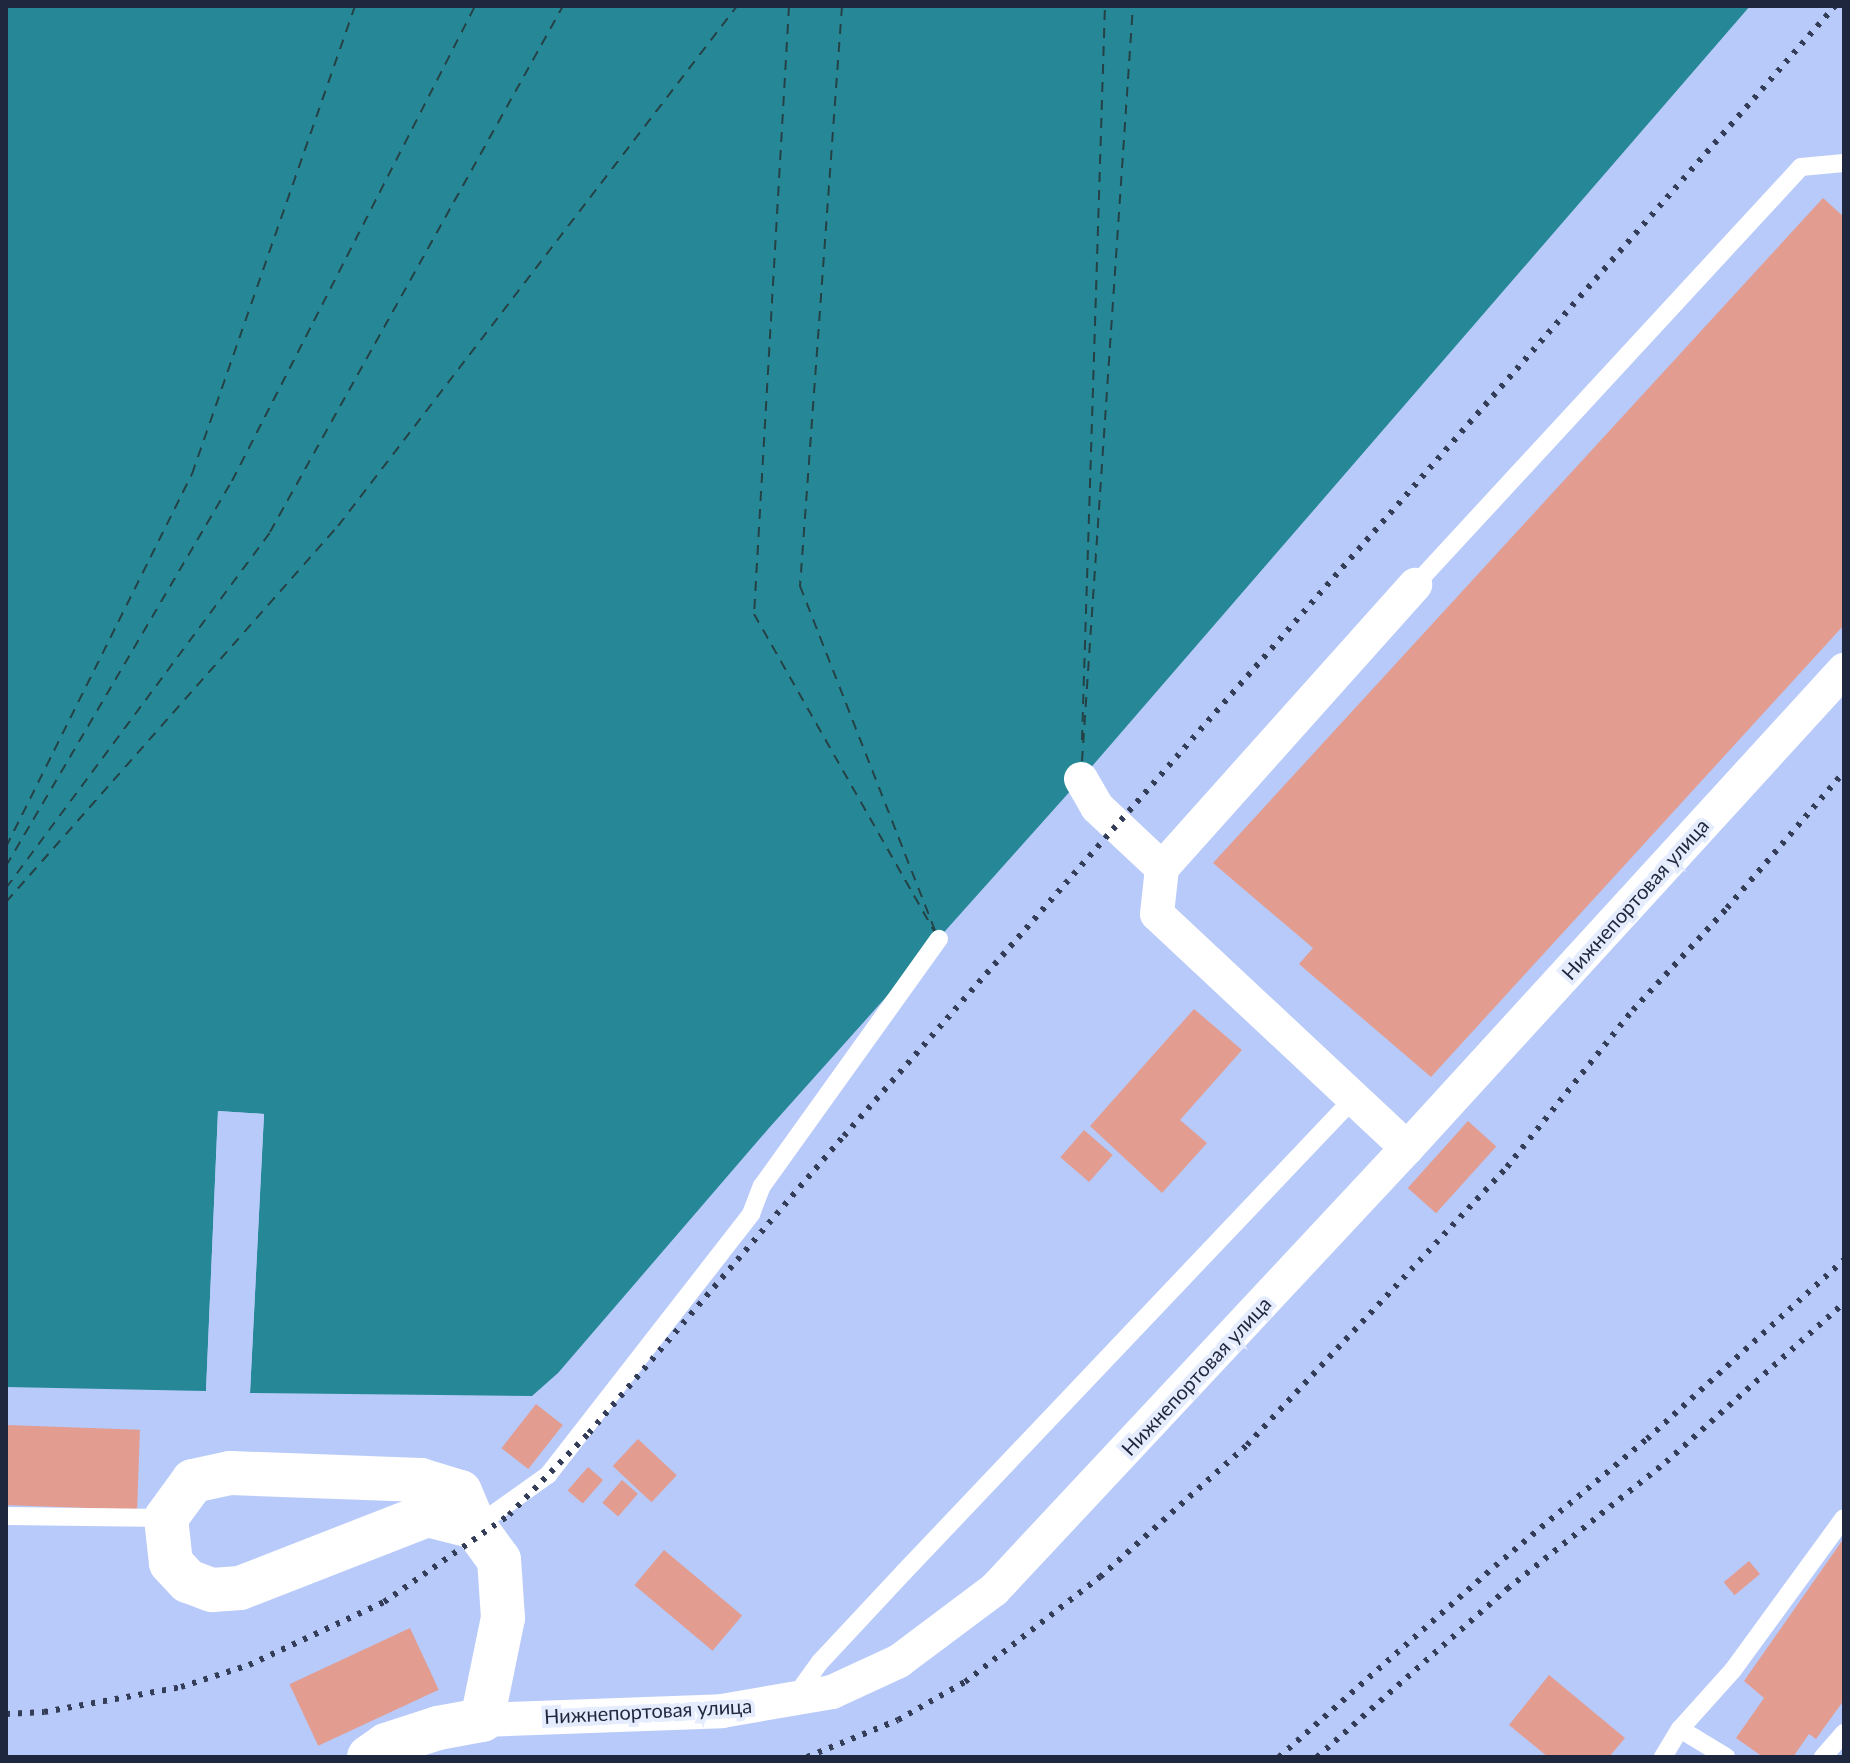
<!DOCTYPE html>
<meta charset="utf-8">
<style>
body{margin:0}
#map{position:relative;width:1850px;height:1763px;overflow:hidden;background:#b8cafa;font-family:Lato,sans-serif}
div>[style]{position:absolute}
.water>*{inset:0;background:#268896}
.pier>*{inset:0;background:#b8cafa}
.ferry>*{height:2px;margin-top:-1px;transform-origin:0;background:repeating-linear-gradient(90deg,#244146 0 10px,transparent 0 18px)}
.building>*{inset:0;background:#e29c90;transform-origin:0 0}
.lane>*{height:18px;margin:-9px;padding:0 9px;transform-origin:9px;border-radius:9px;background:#fff}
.street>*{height:34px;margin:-17px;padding:0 17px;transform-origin:17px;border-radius:17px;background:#fff}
.secondary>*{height:44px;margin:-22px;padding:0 22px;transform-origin:22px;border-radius:22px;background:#fff}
.rail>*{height:6px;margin-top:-3px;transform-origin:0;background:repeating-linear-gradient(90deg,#343d57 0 4px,transparent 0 12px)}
span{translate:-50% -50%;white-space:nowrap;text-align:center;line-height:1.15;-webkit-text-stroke:8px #e4ecfe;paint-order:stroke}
.street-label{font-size:20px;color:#1f273e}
.frame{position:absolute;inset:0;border:8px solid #1f273e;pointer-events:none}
</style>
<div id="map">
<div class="water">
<div style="clip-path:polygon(6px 6px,1750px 6px,1081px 779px,769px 1128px,558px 1373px,532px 1396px,250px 1393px,264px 1114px,218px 1111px,206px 1391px,6px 1387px)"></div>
</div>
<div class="pier">
<div style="clip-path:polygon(218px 1111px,264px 1114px,250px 1393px,246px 1393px,259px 1118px,221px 1115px,210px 1392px,206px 1391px)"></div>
</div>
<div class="ferry">
<div style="left:789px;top:6px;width:609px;rotate:93.29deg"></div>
<div style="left:754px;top:614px;width:365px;rotate:60.4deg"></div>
<div style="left:842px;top:6px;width:582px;rotate:94.14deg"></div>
<div style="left:800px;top:586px;width:370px;rotate:68.6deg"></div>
<div style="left:1082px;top:740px;width:734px;rotate:-88.21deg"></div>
<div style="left:1082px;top:761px;width:757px;rotate:-86.14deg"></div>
<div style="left:6px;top:847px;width:417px;rotate:-63.5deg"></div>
<div style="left:192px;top:474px;width:496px;rotate:-70.8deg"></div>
<div style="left:6px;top:866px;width:446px;rotate:-59.6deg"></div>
<div style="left:232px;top:481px;width:534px;rotate:-62.91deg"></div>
<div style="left:6px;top:888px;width:443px;rotate:-53.4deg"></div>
<div style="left:270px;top:532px;width:602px;rotate:-60.88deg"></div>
<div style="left:6px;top:902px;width:502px;rotate:-48.56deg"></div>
<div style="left:338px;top:526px;width:655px;rotate:-52.5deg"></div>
</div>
<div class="building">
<div style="clip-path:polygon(1823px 198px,1844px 217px,1844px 625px,1431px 1077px,1299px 964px,1313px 948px,1213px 863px)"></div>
<div style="clip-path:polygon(1194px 1009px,1242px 1050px,1180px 1120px,1207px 1143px,1162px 1193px,1090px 1126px)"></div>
<div style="left:1468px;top:1121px;width:38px;height:90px;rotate:42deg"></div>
<div style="left:1084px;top:1130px;width:38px;height:36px;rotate:41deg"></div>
<div style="left:536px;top:1404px;width:34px;height:56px;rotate:38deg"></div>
<div style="left:6px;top:1425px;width:134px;height:80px;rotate:2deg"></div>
<div style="left:638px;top:1439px;width:53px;height:37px;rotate:43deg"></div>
<div style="left:588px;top:1467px;width:20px;height:31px;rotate:41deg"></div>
<div style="left:622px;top:1480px;width:21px;height:30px;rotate:41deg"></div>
<div style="clip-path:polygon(1844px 1538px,1844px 1700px,1816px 1739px,1809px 1734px,1793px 1757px,1763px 1757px,1736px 1738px,1764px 1698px,1744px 1681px)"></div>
<div style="left:664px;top:1550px;width:102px;height:46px;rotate:40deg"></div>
<div style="left:1749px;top:1561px;width:17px;height:33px;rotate:50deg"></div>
<div style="left:410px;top:1628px;width:68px;height:133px;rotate:65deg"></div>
<div style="clip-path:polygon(1549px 1675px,1625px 1738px,1609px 1757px,1548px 1757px,1509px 1725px)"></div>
</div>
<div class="lane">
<div style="left:1415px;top:585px;width:569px;rotate:-47.28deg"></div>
<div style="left:1801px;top:167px;width:43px;rotate:-5.3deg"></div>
<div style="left:6px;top:1516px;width:160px;rotate:0.7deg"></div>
<div style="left:475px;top:1527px;width:90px;rotate:-35.5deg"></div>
<div style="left:548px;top:1475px;width:331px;rotate:-52.1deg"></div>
<div style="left:751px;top:1214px;width:30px;rotate:-69deg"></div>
<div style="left:762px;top:1186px;width:304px;rotate:-54.4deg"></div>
<div style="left:794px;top:1698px;width:44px;rotate:-54.2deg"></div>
<div style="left:820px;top:1662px;width:123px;rotate:-47deg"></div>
<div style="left:904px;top:1572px;width:654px;rotate:-46.49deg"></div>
<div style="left:1680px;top:1729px;width:54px;rotate:31.3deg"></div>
<div style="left:1663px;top:1757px;width:33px;rotate:-59deg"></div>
<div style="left:1680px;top:1729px;width:79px;rotate:-48.1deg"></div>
<div style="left:1733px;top:1670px;width:188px;rotate:-53.9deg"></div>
<div style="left:1823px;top:1757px;width:32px;rotate:-49deg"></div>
</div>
<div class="street">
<div style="left:1081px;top:779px;width:32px;rotate:60deg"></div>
<div style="left:1097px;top:807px;width:89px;rotate:43.2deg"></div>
<div style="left:1407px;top:1148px;width:342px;rotate:-136.9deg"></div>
<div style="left:1157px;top:914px;width:46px;rotate:-83.8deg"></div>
<div style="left:1162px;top:868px;width:380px;rotate:-48.2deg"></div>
<div style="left:482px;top:1720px;width:240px;rotate:-2.1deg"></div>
<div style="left:722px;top:1711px;width:112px;rotate:-9.8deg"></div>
<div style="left:832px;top:1692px;width:74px;rotate:-24.8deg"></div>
<div style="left:899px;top:1661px;width:119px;rotate:-36.8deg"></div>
<div style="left:994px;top:1590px;width:605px;rotate:-46.94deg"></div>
<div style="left:1407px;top:1148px;width:648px;rotate:-47.57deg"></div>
</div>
<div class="secondary">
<div style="left:369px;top:1757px;width:21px;rotate:-35deg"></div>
<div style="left:386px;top:1745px;width:55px;rotate:-18.1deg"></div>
<div style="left:438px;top:1728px;width:45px;rotate:-10.3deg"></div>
<div style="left:482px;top:1720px;width:104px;rotate:-78.4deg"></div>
<div style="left:503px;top:1618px;width:58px;rotate:-93.9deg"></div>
<div style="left:499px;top:1560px;width:41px;rotate:-126deg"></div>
<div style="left:475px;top:1527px;width:38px;rotate:-113deg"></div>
<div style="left:460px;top:1492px;width:41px;rotate:-162.9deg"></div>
<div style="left:421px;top:1480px;width:191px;rotate:-177.9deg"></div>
<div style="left:230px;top:1473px;width:38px;rotate:168deg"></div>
<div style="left:193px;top:1481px;width:46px;rotate:126.1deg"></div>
<div style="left:166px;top:1518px;width:45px;rotate:83.7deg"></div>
<div style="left:171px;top:1563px;width:25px;rotate:47deg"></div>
<div style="left:188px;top:1581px;width:26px;rotate:21deg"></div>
<div style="left:212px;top:1590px;width:28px;rotate:-4deg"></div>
<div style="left:240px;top:1588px;width:201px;rotate:-21.3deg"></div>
<div style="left:427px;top:1515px;width:49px;rotate:14deg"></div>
</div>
<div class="rail">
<div style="left:6px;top:1714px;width:38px;rotate:-3deg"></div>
<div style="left:44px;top:1712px;width:139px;rotate:-10.3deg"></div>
<div style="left:181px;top:1687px;width:71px;rotate:-17.9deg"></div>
<div style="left:249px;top:1665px;width:149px;rotate:-25deg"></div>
<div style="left:384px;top:1602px;width:152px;rotate:-34.8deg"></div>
<div style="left:509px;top:1515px;width:115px;rotate:-45.7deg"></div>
<div style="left:589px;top:1433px;width:391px;rotate:-49.4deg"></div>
<div style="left:844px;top:1136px;width:1503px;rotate:-48.75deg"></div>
<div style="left:807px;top:1757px;width:98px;rotate:-22.1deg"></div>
<div style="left:898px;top:1720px;width:77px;rotate:-29.6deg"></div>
<div style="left:965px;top:1682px;width:171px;rotate:-37.9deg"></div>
<div style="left:1100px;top:1577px;width:198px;rotate:-41.9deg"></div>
<div style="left:1247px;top:1445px;width:381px;rotate:-46.9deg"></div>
<div style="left:1507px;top:1167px;width:201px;rotate:-51.3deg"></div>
<div style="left:1633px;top:1010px;width:139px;rotate:-47.3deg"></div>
<div style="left:1727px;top:908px;width:179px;rotate:-49.3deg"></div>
<div style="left:1279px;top:1757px;width:288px;rotate:-41.5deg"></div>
<div style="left:1495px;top:1566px;width:198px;rotate:-39.9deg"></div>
<div style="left:1647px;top:1439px;width:266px;rotate:-42.3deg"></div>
<div style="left:1317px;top:1757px;width:254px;rotate:-41.5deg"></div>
<div style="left:1507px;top:1589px;width:203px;rotate:-38.6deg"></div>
<div style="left:1666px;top:1462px;width:239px;rotate:-41.8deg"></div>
</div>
<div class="street-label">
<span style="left:1635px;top:899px;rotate:-48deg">Нижнепортовая улица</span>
<span style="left:1196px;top:1376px;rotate:-47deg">Нижнепортовая улица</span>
<span style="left:648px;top:1711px;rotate:-3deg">Нижнепортовая улица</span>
</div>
<div class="frame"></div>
</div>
